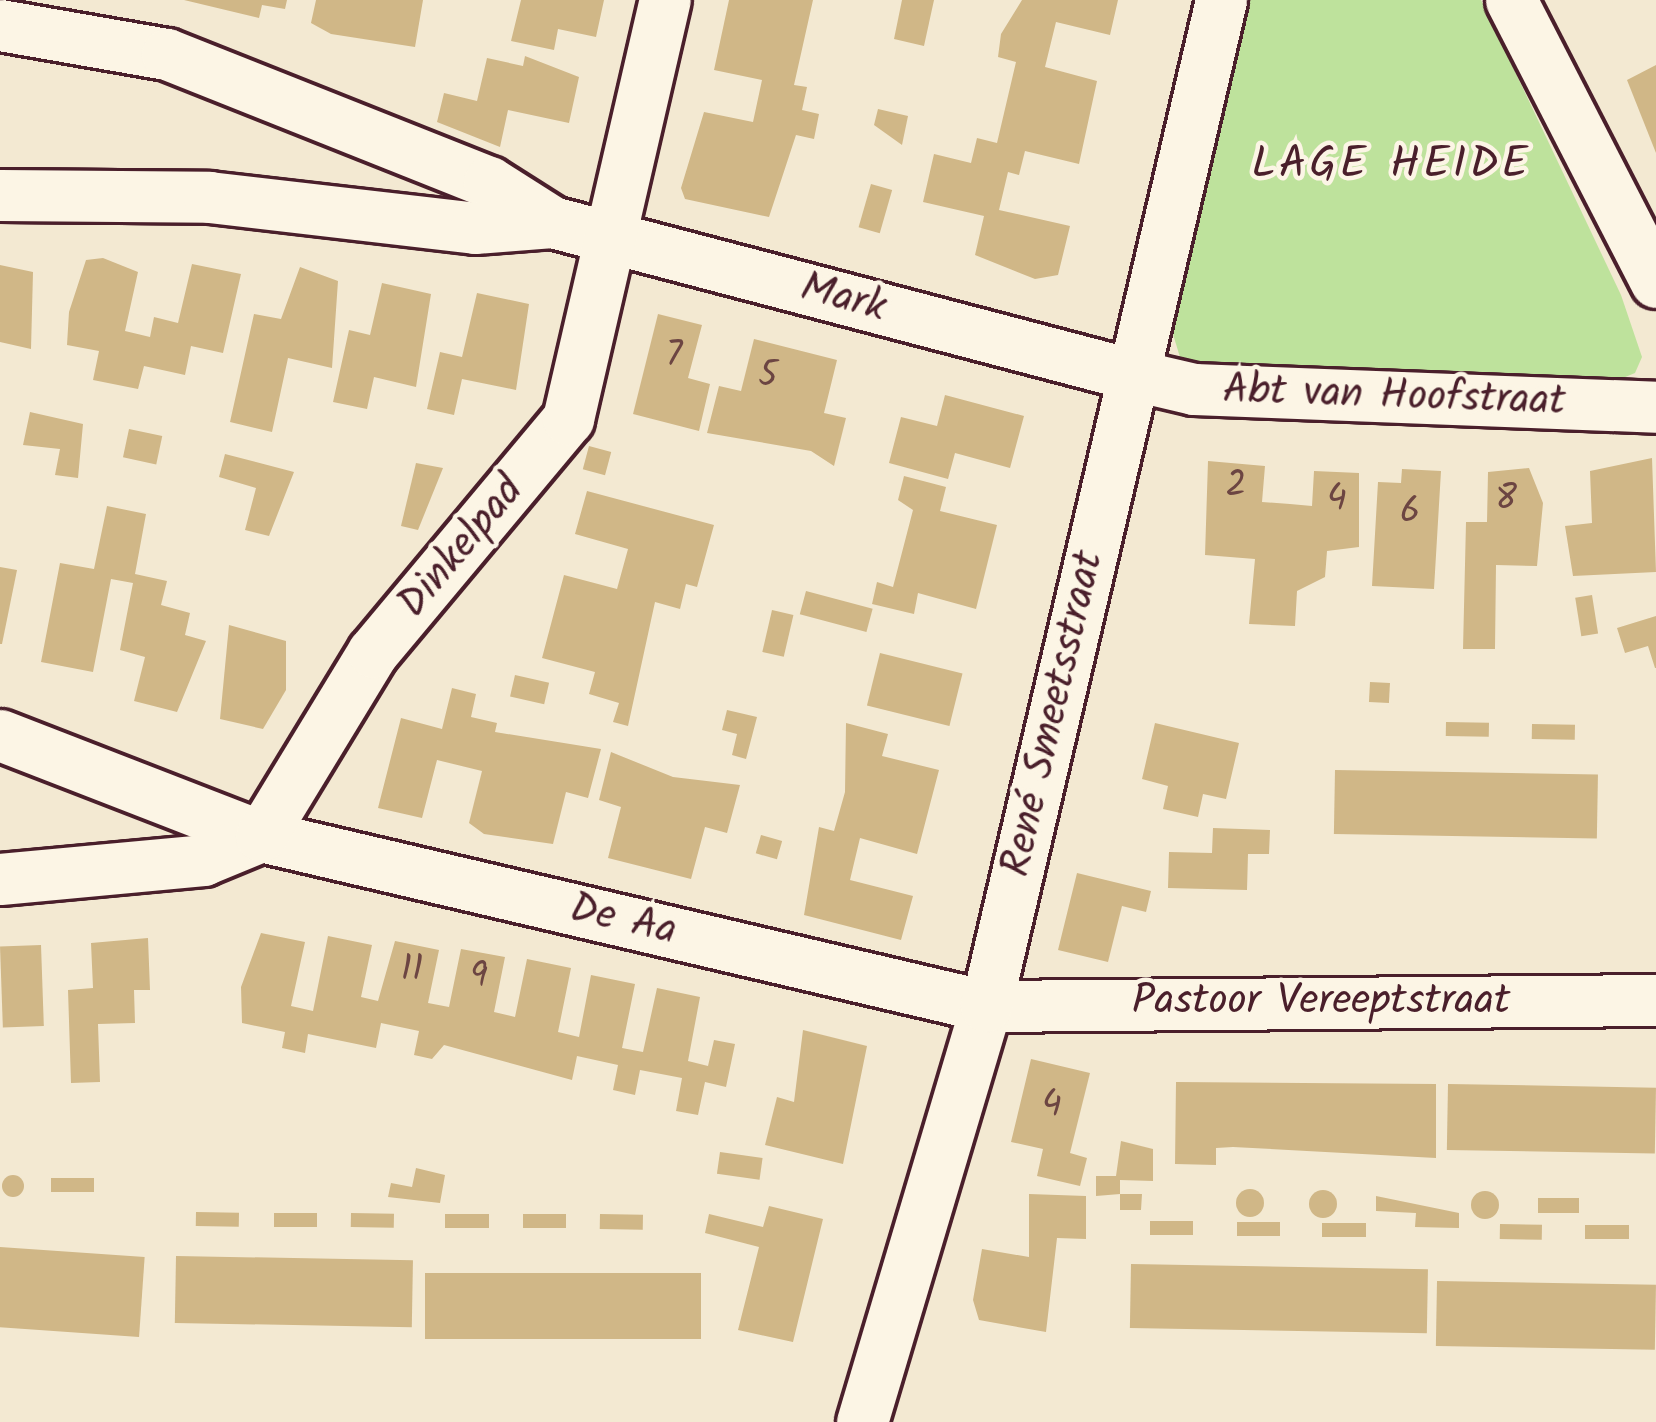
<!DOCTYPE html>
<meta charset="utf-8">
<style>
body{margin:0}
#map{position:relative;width:1656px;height:1422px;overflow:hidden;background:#f3e9d2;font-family:Kalam,sans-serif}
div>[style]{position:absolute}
.green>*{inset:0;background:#bee29c}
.building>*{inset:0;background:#d0b787;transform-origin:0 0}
.round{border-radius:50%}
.roads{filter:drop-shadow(3px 0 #4a1f2b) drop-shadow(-3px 0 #4a1f2b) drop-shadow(0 3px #4a1f2b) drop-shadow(0 -3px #4a1f2b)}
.minor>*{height:51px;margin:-25.5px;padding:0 25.5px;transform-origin:25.5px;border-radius:25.5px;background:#fcf5e5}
span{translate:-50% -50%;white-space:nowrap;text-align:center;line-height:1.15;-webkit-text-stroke:9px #fcf5e5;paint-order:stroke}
.number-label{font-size:36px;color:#6c4542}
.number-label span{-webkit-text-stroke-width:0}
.street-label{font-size:42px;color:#4a1f2b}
.neighbourhood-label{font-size:45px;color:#4a1f2b;letter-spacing:3px}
</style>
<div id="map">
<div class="green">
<div style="clip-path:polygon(1248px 0,1481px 0,1621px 295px,1642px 357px,1635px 373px,1613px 382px,1182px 364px,1173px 334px)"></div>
</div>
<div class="building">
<div style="clip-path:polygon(184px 0,287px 0,285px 9px,262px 5px,259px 18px)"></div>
<div style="clip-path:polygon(316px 0,423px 0,415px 47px,331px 34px,311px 23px)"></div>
<div style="clip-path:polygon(521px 0,604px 0,596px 37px,558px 29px,554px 50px,511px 41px)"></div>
<div style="clip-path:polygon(729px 0,813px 0,794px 85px,807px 87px,802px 110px,819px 114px,814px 139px,796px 135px,769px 217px,685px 199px,681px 188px,704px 112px,753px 122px,762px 80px,714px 70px)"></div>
<div style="clip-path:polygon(902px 0,934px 0,924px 46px,894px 39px)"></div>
<div style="clip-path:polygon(1022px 0,1118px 0,1110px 35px,1056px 22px,1045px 67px,1097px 81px,1079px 164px,1025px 151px,1019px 175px,1008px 172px,999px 210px,1070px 226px,1058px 275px,1035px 279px,975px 255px,984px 216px,923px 202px,934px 154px,971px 163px,977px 138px,997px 143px,1016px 62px,998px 57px,1001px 34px)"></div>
<div style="clip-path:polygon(525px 56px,579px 77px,569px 123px,508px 110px,500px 147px,437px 122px,444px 93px,477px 101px,487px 58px,523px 66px)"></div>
<div style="clip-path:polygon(1656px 65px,1656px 153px,1627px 80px)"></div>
<div style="clip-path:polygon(878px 109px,908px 116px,902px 145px,874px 125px)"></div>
<div style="left:871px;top:184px;width:22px;height:45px;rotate:16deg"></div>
<div style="clip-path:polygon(103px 258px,138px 272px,125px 331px,150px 337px,154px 317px,178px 323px,192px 264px,241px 274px,223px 353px,191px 346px,185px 375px,144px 366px,138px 389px,93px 380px,99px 351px,67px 345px,69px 312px,86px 260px)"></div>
<div style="clip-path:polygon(0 265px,33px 272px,31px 349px,0 342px)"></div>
<div style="clip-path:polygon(300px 267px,338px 281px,332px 368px,288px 358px,272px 432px,230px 422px,254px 314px,281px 319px)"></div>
<div style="clip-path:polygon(382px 283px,431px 294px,416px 387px,374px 377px,367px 409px,333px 402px,349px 330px,370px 335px)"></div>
<div style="clip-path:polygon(477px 293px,529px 304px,516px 390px,462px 379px,454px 415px,427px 409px,440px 352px,462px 357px)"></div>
<div style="clip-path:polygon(658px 314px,702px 325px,688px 378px,710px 384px,699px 431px,633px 414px)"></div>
<div style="clip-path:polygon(754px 339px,837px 360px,824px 413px,846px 418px,834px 466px,811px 451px,707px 433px,719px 386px,741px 391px)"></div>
<div style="clip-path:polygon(945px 395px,1024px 416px,1010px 468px,955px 453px,948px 479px,889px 463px,901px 417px,937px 426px)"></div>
<div style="clip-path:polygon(30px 412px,83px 424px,78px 478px,55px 475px,60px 449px,23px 445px)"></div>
<div style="left:129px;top:429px;width:34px;height:29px;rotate:12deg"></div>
<div style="left:589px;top:446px;width:23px;height:24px;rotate:15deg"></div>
<div style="clip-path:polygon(225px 454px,294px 472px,269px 536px,245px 530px,256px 488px,219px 477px)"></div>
<div style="clip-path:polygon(1652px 458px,1656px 572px,1573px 576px,1565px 526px,1592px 523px,1590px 471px)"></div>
<div style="clip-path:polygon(1208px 461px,1265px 466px,1262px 502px,1290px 504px,1312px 506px,1314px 471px,1359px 473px,1359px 547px,1327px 551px,1325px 577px,1297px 591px,1295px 626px,1249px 624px,1255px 559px,1205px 555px)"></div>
<div style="clip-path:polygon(416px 463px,443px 468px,418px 530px,401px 526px)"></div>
<div style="clip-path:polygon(1529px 468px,1543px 503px,1537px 566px,1496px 565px,1495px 649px,1463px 649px,1466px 522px,1487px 522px,1488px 472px)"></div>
<div style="clip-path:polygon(1402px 469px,1441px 471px,1434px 589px,1372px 586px,1378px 482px,1401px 483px)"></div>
<div style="clip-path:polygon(904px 476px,946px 487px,940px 511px,997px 525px,976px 609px,918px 593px,914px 614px,872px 604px,877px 582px,893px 587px,913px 510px,898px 500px)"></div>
<div style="clip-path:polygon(587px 491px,714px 525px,697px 587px,686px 584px,680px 609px,655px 602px,628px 726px,613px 722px,619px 703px,589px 694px,595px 672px,542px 658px,564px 575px,617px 589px,628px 549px,575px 534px)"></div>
<div style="clip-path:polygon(107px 506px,146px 514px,135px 574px,167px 581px,161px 605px,190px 613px,185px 635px,206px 641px,177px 712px,134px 701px,145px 657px,120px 650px,133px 583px,111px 579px,93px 672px,41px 662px,60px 563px,94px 569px)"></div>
<div style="clip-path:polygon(0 567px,17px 570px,2px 644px,0 644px)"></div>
<div style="left:806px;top:591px;width:69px;height:24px;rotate:15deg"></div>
<div style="left:1592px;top:595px;width:39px;height:17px;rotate:81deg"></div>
<div style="left:772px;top:610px;width:22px;height:43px;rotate:13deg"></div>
<div style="clip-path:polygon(1656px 616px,1656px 668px,1655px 668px,1648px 646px,1625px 653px,1617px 628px)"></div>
<div style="clip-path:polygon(229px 625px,286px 641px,286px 690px,263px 729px,220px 719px)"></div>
<div style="left:880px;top:653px;width:85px;height:54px;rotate:14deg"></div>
<div style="left:515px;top:675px;width:35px;height:22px;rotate:13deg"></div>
<div style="left:1370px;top:682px;width:20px;height:20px;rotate:3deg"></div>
<div style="clip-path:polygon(452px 688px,476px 694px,471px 717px,497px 723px,495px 732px,601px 749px,588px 798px,566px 792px,553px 844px,484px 834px,469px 823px,482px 771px,437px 760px,422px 818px,378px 808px,401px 718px,442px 729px)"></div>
<div style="clip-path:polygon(727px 710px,757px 717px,746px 759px,732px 755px,737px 734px,722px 730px)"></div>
<div style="left:1446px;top:722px;width:43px;height:14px;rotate:1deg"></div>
<div style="clip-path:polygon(846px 723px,888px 734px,882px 756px,939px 770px,917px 854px,860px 838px,850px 880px,913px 896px,901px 940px,804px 915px,819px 827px,834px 831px,845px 792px)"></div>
<div style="clip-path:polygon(1155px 723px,1239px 743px,1226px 799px,1203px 794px,1198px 817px,1163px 809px,1168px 786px,1142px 779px)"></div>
<div style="left:1532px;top:724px;width:43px;height:15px;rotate:1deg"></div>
<div style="clip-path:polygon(611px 752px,673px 777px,740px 785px,727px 833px,705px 827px,691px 879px,608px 858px,621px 807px,599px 800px)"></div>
<div style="left:1335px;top:770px;width:263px;height:64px;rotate:1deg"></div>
<div style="clip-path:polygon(1213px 828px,1270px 830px,1269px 854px,1248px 854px,1247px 890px,1168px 888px,1169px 852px,1212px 853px)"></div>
<div style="left:761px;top:835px;width:22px;height:19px;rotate:16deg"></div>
<div style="clip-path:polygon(1077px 873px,1151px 891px,1146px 912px,1122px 906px,1108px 962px,1058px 950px)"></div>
<div style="clip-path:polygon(261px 933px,305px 942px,291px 1006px,313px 1011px,328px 936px,372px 945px,361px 997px,378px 1001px,395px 941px,439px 950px,428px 1003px,449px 1007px,461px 949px,505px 957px,494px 1012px,515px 1017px,527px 959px,571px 968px,558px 1032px,579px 1037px,591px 975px,635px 984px,622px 1048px,643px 1052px,657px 988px,700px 997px,688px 1061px,708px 1066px,714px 1040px,735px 1044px,726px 1087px,705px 1082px,698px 1115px,676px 1111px,682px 1078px,640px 1070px,635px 1095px,613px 1090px,618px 1065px,577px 1056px,572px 1080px,444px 1045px,432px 1059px,414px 1055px,419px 1031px,381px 1023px,376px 1048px,308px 1034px,305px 1053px,282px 1048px,285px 1032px,242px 1023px,241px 987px)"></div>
<div style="clip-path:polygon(148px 938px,150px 990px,134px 990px,135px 1023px,98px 1024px,100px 1082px,71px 1083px,68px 990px,93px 988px,91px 943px)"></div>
<div style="left:41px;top:945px;width:81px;height:41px;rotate:88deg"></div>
<div style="clip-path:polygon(803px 1030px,867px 1046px,843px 1164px,765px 1145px,777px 1097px,794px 1102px)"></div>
<div style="clip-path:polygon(1031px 1059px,1090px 1073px,1070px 1153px,1087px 1158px,1080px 1186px,1037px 1176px,1043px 1149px,1011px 1142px)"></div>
<div style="clip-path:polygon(1176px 1082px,1436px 1084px,1436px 1158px,1233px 1147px,1216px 1148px,1216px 1165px,1175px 1164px)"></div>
<div style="left:1448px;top:1084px;width:208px;height:66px;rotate:1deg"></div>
<div style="clip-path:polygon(1121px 1141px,1153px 1149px,1153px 1181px,1120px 1180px,1120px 1194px,1142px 1194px,1141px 1210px,1120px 1210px,1120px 1194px,1096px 1196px,1096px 1176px,1116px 1176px)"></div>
<div style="left:720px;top:1152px;width:43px;height:22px;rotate:8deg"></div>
<div style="clip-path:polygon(416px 1168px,445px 1175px,440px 1203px,388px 1197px,391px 1183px,412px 1187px)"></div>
<div class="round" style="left:2px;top:1175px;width:22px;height:22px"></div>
<div style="left:51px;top:1178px;width:43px;height:14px"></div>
<div class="round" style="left:1236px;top:1189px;width:28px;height:28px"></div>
<div class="round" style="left:1309px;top:1190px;width:28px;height:28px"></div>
<div class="round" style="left:1471px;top:1191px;width:28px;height:28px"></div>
<div style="clip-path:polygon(1029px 1194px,1086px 1196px,1086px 1239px,1057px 1238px,1046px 1332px,979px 1320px,973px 1300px,982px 1249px,1029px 1257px)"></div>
<div style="clip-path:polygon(1376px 1196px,1459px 1213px,1459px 1228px,1415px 1227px,1416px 1213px,1376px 1211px)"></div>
<div style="left:1538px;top:1198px;width:41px;height:15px"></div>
<div style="clip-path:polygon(769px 1206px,823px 1219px,793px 1342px,738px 1330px,759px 1247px,705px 1233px,709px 1214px,763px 1227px)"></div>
<div style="left:196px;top:1212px;width:43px;height:14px;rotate:1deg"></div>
<div style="left:274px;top:1213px;width:43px;height:14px"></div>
<div style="left:351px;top:1213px;width:43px;height:14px;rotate:1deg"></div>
<div style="left:445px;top:1214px;width:44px;height:14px"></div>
<div style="left:523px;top:1214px;width:43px;height:14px"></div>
<div style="left:600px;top:1214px;width:43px;height:15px;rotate:1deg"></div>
<div style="left:1150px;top:1221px;width:43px;height:14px"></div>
<div style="left:1237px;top:1222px;width:43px;height:14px"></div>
<div style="left:1322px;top:1223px;width:44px;height:14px"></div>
<div style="left:1500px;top:1224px;width:42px;height:15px;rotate:1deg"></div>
<div style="left:1585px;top:1225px;width:44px;height:14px"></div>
<div style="left:0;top:1247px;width:145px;height:80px;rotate:4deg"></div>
<div style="left:176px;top:1256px;width:237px;height:67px;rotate:1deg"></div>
<div style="left:1131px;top:1264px;width:297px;height:64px;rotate:1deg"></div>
<div style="left:425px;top:1273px;width:276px;height:66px"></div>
<div style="left:1437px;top:1281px;width:219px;height:65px;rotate:1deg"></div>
</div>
<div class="roads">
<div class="minor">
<div style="left:1511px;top:0;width:317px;rotate:62.8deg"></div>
<div style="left:0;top:25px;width:169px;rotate:9.9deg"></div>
<div style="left:167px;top:54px;width:347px;rotate:21.7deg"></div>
<div style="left:489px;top:182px;width:75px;rotate:32.4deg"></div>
<div style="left:552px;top:222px;width:602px;rotate:14.73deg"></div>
<div style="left:1134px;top:375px;width:62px;rotate:13.1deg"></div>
<div style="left:1194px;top:389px;width:462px;rotate:2.2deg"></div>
<div style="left:0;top:195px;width:209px;rotate:0.5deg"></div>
<div style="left:209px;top:197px;width:268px;rotate:6.6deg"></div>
<div style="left:475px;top:228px;width:77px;rotate:-4.5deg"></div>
<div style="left:0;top:735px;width:280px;rotate:21.2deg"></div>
<div style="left:261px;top:836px;width:745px;rotate:13.2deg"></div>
<div style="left:986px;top:1006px;width:670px;rotate:-0.51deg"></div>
<div style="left:0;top:879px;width:204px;rotate:-5.3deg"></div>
<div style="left:203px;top:860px;width:63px;rotate:-22.5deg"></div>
<div style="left:261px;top:836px;width:215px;rotate:-58.7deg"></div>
<div style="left:373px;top:652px;width:304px;rotate:-50.1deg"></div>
<div style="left:568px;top:419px;width:430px;rotate:-77deg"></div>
<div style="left:862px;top:1422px;width:434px;rotate:-73.4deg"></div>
<div style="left:986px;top:1006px;width:1033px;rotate:-76.85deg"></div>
</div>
</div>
<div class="number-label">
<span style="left:674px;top:357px">7</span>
<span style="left:768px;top:377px">5</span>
<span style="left:1236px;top:487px">2</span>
<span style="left:1337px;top:500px">4</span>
<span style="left:1506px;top:500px">8</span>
<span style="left:1410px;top:513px">6</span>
<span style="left:412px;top:971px">11</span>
<span style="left:479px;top:978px">9</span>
<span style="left:1052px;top:1106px">4</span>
</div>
<div class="street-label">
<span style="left:843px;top:299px;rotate:15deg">Mark</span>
<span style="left:1394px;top:397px;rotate:2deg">Abt van Hoofstraat</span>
<span style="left:462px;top:548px;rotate:-50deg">Dinkelpad</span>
<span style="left:1054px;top:714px;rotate:-77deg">René Smeetsstraat</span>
<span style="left:623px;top:921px;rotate:13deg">De Aa</span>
<span style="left:1321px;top:1002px">Pastoor Vereeptstraat</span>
</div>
<div class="neighbourhood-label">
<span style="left:1391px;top:166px">LAGE HEIDE</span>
</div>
</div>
